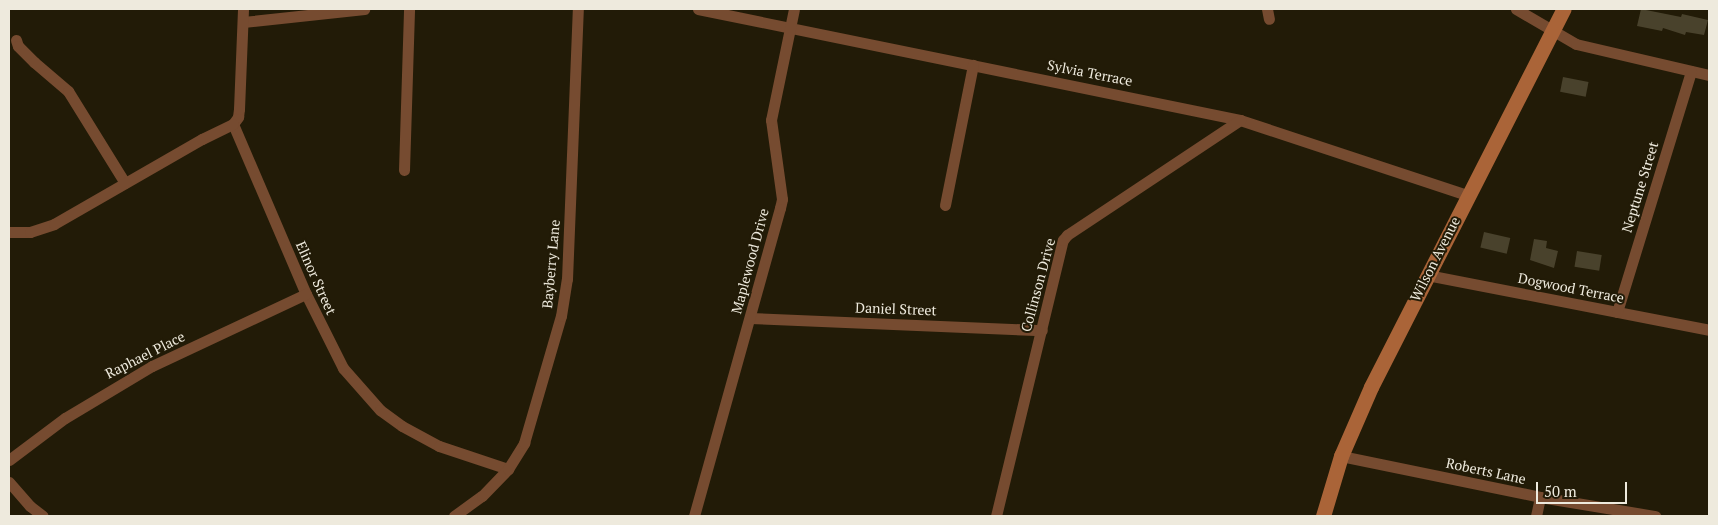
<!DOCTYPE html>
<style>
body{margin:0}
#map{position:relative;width:1718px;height:525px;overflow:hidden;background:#221b07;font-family:"PT Serif",serif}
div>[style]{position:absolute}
.building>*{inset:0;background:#49422c;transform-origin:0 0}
.street>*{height:11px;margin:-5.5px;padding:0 5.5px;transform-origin:5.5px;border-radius:5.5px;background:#764b30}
.secondary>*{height:15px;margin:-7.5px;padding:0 7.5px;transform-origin:7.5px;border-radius:7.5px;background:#aa6438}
span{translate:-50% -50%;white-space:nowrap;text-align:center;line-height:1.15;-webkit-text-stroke:4px #221b07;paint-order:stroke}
.street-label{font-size:14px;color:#eeeadd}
.frame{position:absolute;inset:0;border:10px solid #eeeadd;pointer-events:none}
.scale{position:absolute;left:1536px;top:482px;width:91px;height:22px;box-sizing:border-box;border:2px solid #eeeadd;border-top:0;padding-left:6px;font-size:15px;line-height:18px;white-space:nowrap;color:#eeeadd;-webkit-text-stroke:4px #221b07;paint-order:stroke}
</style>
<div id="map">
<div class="building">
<div style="clip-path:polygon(1641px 9px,1681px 17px,1682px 14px,1708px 20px,1704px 35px,1686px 32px,1685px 35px,1663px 28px,1662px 31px,1637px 26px)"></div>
<div style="left:1563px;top:77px;width:26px;height:15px;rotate:11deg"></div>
<div style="left:1484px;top:232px;width:27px;height:16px;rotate:13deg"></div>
<div style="clip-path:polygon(1534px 239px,1547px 241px,1546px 248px,1558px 251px,1554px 268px,1530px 260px)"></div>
<div style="left:1577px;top:251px;width:25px;height:16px;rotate:9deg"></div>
</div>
<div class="street">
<div style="left:698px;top:9px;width:553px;rotate:11.57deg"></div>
<div style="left:1240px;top:120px;width:239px;rotate:18.3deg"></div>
<div style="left:1267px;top:9px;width:10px;rotate:79deg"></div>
<div style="left:1516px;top:9px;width:69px;rotate:30.3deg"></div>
<div style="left:1576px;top:44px;width:137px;rotate:13.1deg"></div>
<div style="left:243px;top:22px;width:122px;rotate:-6.1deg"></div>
<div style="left:16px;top:40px;width:6px;rotate:72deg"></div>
<div style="left:18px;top:46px;width:23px;rotate:45deg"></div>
<div style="left:34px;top:62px;width:45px;rotate:40.5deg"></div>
<div style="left:68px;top:91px;width:108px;rotate:58.2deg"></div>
<div style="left:233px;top:124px;width:185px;rotate:66.8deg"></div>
<div style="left:306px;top:294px;width:83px;rotate:63.4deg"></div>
<div style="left:343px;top:368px;width:56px;rotate:48.6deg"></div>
<div style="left:380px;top:410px;width:27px;rotate:36deg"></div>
<div style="left:402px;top:426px;width:42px;rotate:28.4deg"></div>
<div style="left:439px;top:446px;width:73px;rotate:18.4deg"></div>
<div style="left:233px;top:124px;width:9px;rotate:-54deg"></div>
<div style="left:238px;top:117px;width:8px;rotate:-83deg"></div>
<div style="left:239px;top:109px;width:100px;rotate:-87.7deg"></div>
<div style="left:404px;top:170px;width:161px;rotate:-88.2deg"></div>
<div style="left:945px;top:205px;width:143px;rotate:-78.7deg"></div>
<div style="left:9px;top:232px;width:21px"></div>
<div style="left:30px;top:232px;width:25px;rotate:-18deg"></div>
<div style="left:54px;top:224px;width:171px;rotate:-29.9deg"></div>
<div style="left:202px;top:139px;width:34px;rotate:-26deg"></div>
<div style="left:1427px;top:275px;width:287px;rotate:11deg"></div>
<div style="left:1617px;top:312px;width:252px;rotate:-72.9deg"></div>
<div style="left:750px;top:318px;width:292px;rotate:2.4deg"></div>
<div style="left:1341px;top:456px;width:203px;rotate:11.6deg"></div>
<div style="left:1540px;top:497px;width:117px;rotate:9.4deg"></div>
<div style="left:9px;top:460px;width:70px;rotate:-36.9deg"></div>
<div style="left:65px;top:418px;width:101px;rotate:-30.9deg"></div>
<div style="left:152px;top:366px;width:170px;rotate:-25.1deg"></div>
<div style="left:9px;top:482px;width:32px;rotate:49deg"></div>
<div style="left:30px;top:506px;width:16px;rotate:38deg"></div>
<div style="left:454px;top:516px;width:34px;rotate:-36deg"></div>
<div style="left:482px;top:496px;width:37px;rotate:-46deg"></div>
<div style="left:508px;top:469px;width:31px;rotate:-58deg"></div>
<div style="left:524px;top:443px;width:132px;rotate:-73.8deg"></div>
<div style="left:561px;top:316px;width:37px;rotate:-81deg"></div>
<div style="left:567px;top:279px;width:270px;rotate:-87.7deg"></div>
<div style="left:694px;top:516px;width:320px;rotate:-74.4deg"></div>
<div style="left:780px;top:208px;width:9px;rotate:-77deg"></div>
<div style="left:782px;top:199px;width:80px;rotate:-97.9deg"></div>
<div style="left:771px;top:120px;width:113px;rotate:-78.3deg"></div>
<div style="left:996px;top:516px;width:284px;rotate:-76.4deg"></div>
<div style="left:1063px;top:240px;width:6px;rotate:-51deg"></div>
<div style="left:1067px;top:235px;width:208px;rotate:-33.6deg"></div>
<div style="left:1536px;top:516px;width:19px;rotate:-78deg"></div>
</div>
<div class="secondary">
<div style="left:1323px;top:516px;width:63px;rotate:-73.3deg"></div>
<div style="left:1341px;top:456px;width:75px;rotate:-66.5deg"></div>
<div style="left:1371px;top:387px;width:424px;rotate:-63deg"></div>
</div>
<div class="street-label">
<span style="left:1090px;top:73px;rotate:11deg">Sylvia Terrace</span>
<span style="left:1640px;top:187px;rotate:-73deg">Neptune Street</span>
<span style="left:1435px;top:259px;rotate:-63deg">Wilson Avenue</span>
<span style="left:750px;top:261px;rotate:-75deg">Maplewood Drive</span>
<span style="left:551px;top:264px;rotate:-85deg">Bayberry Lane</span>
<span style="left:316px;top:278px;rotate:66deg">Elinor Street</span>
<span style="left:1038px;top:285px;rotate:-75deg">Collinson Drive</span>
<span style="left:1571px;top:288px;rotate:11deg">Dogwood Terrace</span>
<span style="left:896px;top:309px;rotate:2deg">Daniel Street</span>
<span style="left:145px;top:355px;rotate:-27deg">Raphael Place</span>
<span style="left:1486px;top:471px;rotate:12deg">Roberts Lane</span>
</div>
<div class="frame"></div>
<div class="scale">50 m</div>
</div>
